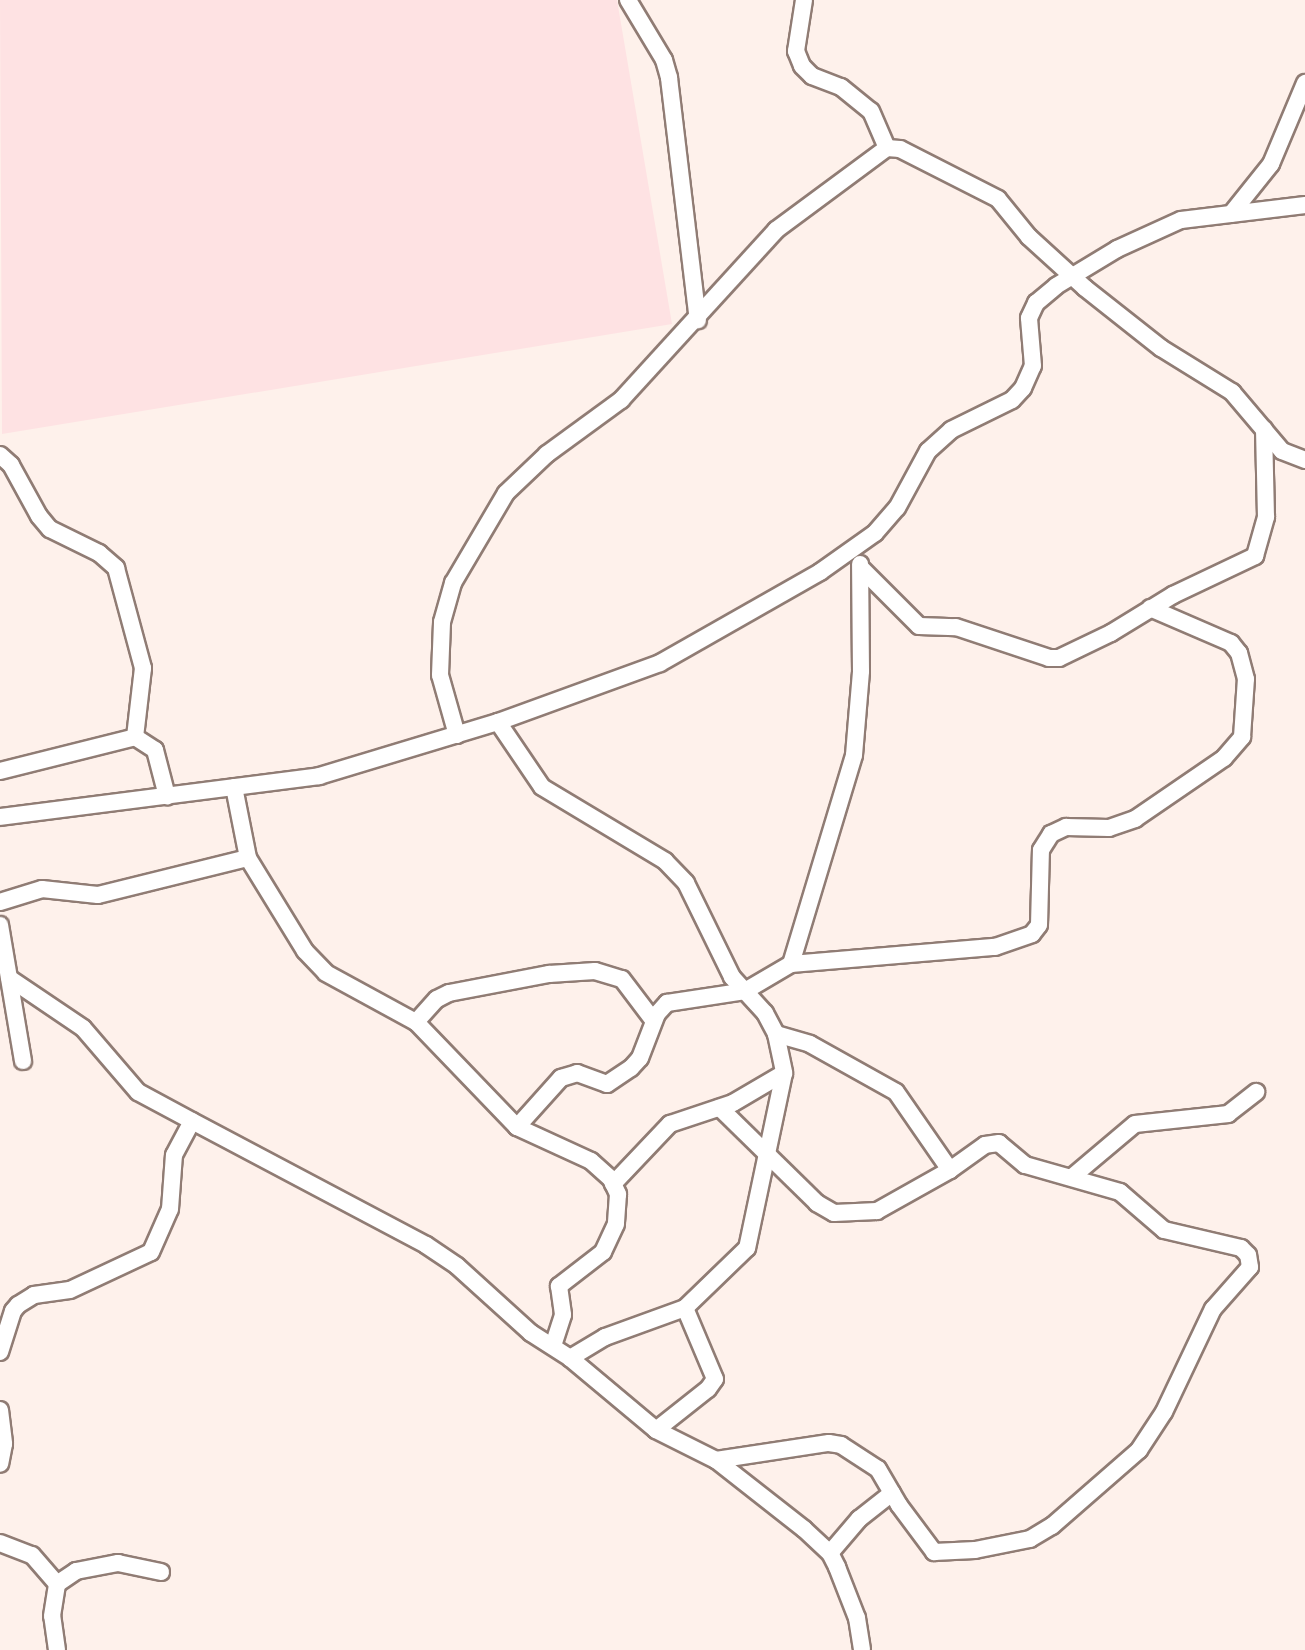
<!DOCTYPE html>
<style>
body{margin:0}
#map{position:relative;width:1305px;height:1650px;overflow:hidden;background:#fef1eb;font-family:"Golos Text",sans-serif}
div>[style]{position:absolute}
.industrial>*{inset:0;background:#fee2e3}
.roads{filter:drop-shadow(2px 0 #907c74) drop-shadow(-2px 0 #907c74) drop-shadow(0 2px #907c74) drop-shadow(0 -2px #907c74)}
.minor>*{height:16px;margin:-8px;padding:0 8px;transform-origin:8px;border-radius:8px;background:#fff}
span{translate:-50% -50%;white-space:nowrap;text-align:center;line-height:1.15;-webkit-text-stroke:5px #fef1eb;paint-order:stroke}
</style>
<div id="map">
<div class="industrial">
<div style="clip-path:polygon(0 0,617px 0,672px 324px,2px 434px)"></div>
</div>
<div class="roads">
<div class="minor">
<div style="left:628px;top:0;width:70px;rotate:59deg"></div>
<div style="left:664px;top:60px;width:19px;rotate:74deg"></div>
<div style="left:669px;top:78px;width:244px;rotate:83.2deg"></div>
<div style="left:804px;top:0;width:52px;rotate:98.9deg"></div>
<div style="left:796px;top:51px;width:16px;rotate:68deg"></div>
<div style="left:802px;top:66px;width:14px;rotate:45deg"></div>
<div style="left:812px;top:76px;width:31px;rotate:21deg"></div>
<div style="left:841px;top:87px;width:38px;rotate:39deg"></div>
<div style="left:871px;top:111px;width:40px;rotate:66.6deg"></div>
<div style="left:1231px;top:214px;width:64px;rotate:-51.3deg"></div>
<div style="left:1271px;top:164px;width:88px;rotate:-67.2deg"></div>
<div style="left:0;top:455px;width:15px;rotate:42deg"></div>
<div style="left:11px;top:465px;width:58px;rotate:61.2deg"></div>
<div style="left:39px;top:516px;width:17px;rotate:50deg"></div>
<div style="left:50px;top:529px;width:55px;rotate:26.1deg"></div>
<div style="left:99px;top:553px;width:23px;rotate:41deg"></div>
<div style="left:116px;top:568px;width:104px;rotate:74.9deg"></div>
<div style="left:143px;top:668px;width:69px;rotate:96.6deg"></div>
<div style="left:861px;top:568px;width:82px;rotate:45deg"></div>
<div style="left:919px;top:626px;width:37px;rotate:2deg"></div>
<div style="left:956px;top:627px;width:98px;rotate:18.4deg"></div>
<div style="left:1049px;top:658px;width:10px"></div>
<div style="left:1059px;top:658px;width:58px;rotate:-25.7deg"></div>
<div style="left:1111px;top:633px;width:73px;rotate:-31.5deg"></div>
<div style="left:1173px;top:595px;width:91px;rotate:-25.4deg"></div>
<div style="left:1255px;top:556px;width:41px;rotate:-74.2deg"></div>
<div style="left:1266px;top:517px;width:88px;rotate:-91.3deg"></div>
<div style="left:498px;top:722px;width:78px;rotate:55.9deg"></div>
<div style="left:542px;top:787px;width:144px;rotate:31deg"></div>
<div style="left:665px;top:861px;width:30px;rotate:46deg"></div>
<div style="left:686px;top:883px;width:105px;rotate:63.9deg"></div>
<div style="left:732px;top:977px;width:49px;rotate:47.5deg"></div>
<div style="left:765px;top:1013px;width:24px;rotate:62deg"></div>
<div style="left:776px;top:1034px;width:40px;rotate:78deg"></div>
<div style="left:784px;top:1073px;width:179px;rotate:101.9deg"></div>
<div style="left:747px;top:1248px;width:86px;rotate:135.9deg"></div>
<div style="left:685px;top:1308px;width:85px;rotate:160.1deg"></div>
<div style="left:605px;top:1337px;width:41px;rotate:149deg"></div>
<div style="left:457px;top:735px;width:62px;rotate:-105.8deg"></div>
<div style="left:440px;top:675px;width:53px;rotate:-87.8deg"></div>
<div style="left:442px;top:622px;width:41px;rotate:-74.2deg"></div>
<div style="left:453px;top:583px;width:104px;rotate:-59.5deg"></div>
<div style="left:506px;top:493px;width:57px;rotate:-43.6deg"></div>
<div style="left:547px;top:454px;width:92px;rotate:-36.1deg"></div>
<div style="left:621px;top:400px;width:230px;rotate:-47.6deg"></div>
<div style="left:776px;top:230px;width:138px;rotate:-36.5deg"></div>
<div style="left:887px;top:148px;width:13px;rotate:4deg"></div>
<div style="left:900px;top:149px;width:110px;rotate:27deg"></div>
<div style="left:998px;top:199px;width:49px;rotate:50.8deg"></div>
<div style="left:1029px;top:237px;width:76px;rotate:42.3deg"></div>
<div style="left:1085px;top:288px;width:97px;rotate:38.3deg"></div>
<div style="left:1161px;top:348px;width:84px;rotate:31.8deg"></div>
<div style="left:1232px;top:392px;width:77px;rotate:49.7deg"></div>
<div style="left:1282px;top:451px;width:25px;rotate:21deg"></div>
<div style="left:0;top:771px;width:139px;rotate:-14.1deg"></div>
<div style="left:135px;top:737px;width:24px;rotate:33deg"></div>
<div style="left:155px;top:750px;width:48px;rotate:75.4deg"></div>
<div style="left:234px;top:787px;width:72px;rotate:78.8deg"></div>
<div style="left:248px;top:858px;width:109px;rotate:58.5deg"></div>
<div style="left:305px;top:951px;width:30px;rotate:46deg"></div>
<div style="left:326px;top:973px;width:102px;rotate:28.6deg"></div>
<div style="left:416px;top:1022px;width:146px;rotate:46.1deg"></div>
<div style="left:517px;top:1127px;width:81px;rotate:24.7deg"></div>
<div style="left:591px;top:1161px;width:27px;rotate:42deg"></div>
<div style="left:611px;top:1179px;width:17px;rotate:65deg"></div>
<div style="left:618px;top:1194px;width:30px;rotate:94deg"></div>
<div style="left:616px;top:1224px;width:31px;rotate:115deg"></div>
<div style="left:603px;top:1252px;width:56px;rotate:142.3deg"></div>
<div style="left:559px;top:1286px;width:29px;rotate:82deg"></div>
<div style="left:563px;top:1315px;width:32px;rotate:108deg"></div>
<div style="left:0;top:817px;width:322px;rotate:-7.3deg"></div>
<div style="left:319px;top:776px;width:187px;rotate:-16.8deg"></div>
<div style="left:498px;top:722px;width:172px;rotate:-20deg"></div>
<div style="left:660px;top:663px;width:184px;rotate:-29.6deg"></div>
<div style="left:820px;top:572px;width:67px;rotate:-35.3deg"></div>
<div style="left:875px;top:533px;width:33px;rotate:-49deg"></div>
<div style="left:897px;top:508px;width:65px;rotate:-61.5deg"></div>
<div style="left:928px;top:451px;width:31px;rotate:-42deg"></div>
<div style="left:951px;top:430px;width:68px;rotate:-26.2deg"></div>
<div style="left:1012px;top:400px;width:16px;rotate:-47deg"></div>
<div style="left:1023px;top:388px;width:24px;rotate:-66deg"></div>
<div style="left:1033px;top:366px;width:48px;rotate:-94.8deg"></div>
<div style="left:1029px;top:318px;width:17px;rotate:-65deg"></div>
<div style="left:1036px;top:303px;width:26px;rotate:-40deg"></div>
<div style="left:1056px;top:286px;width:71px;rotate:-31.2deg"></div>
<div style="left:1117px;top:249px;width:70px;rotate:-24.4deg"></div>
<div style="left:1181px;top:220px;width:125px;rotate:-6.9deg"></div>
<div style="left:0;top:902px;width:44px;rotate:-17.2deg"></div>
<div style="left:42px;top:889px;width:56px;rotate:6.1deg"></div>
<div style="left:98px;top:895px;width:154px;rotate:-13.9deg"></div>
<div style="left:0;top:925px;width:138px;rotate:80.4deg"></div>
<div style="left:791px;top:964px;width:218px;rotate:-73.2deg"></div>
<div style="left:854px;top:755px;width:84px;rotate:-85.2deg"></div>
<div style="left:861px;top:671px;width:107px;rotate:-90.5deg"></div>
<div style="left:416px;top:1022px;width:31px;rotate:-48deg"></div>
<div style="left:437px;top:999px;width:13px;rotate:-27deg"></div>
<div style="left:449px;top:993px;width:102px;rotate:-10.8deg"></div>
<div style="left:549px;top:974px;width:46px;rotate:-3.7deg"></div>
<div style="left:595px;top:971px;width:28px;rotate:17deg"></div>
<div style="left:622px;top:979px;width:51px;rotate:52.9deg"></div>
<div style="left:776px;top:1034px;width:35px;rotate:16deg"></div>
<div style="left:810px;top:1044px;width:98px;rotate:29.2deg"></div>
<div style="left:896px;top:1092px;width:95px;rotate:55.3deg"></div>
<div style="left:192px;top:1121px;width:265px;rotate:27.9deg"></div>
<div style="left:426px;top:1245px;width:37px;rotate:34deg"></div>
<div style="left:457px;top:1266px;width:100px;rotate:42.2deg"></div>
<div style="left:531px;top:1333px;width:46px;rotate:32.7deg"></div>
<div style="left:570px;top:1358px;width:112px;rotate:39.9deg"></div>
<div style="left:656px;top:1430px;width:67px;rotate:26.6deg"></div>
<div style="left:716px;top:1460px;width:112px;rotate:38.1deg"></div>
<div style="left:804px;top:1529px;width:35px;rotate:43deg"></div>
<div style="left:830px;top:1553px;width:16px;rotate:63deg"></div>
<div style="left:837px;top:1567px;width:55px;rotate:68.6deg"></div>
<div style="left:857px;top:1618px;width:32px;rotate:81deg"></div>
<div style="left:517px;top:1127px;width:66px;rotate:-48.1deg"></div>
<div style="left:561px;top:1078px;width:17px;rotate:-17deg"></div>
<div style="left:577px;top:1073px;width:32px;rotate:20deg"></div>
<div style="left:607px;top:1084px;width:29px;rotate:-34deg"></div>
<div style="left:631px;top:1068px;width:13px;rotate:-48deg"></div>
<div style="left:640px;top:1058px;width:47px;rotate:-68.9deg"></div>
<div style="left:657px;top:1014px;width:15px;rotate:-48deg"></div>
<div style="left:667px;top:1003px;width:79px;rotate:-8.7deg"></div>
<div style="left:745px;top:991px;width:53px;rotate:-30.4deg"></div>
<div style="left:791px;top:964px;width:205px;rotate:-4.8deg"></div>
<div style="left:995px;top:947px;width:39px;rotate:-19deg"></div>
<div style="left:1032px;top:934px;width:11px;rotate:-52deg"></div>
<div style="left:1039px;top:925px;width:75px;rotate:-88.5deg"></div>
<div style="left:1041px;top:850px;width:19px;rotate:-58deg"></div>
<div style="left:1051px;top:834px;width:17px;rotate:-25deg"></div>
<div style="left:1066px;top:827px;width:43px;rotate:1.3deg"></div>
<div style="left:1109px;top:828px;width:28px;rotate:-19deg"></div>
<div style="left:1135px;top:819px;width:108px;rotate:-34.4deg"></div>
<div style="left:1224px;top:758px;width:28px;rotate:-49deg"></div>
<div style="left:1242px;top:737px;width:58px;rotate:-86.1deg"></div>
<div style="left:1246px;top:679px;width:27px;rotate:-105deg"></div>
<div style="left:1239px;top:653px;width:13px;rotate:-129deg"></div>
<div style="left:1231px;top:643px;width:88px;rotate:-156.6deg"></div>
<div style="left:1072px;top:1177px;width:82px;rotate:-40.1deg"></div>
<div style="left:1135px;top:1124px;width:94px;rotate:-6.1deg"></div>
<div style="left:1228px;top:1114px;width:36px;rotate:-38deg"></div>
<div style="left:613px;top:1184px;width:83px;rotate:-46.5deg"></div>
<div style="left:670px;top:1124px;width:66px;rotate:-18.4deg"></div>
<div style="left:733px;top:1103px;width:59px;rotate:-30.5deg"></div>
<div style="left:0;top:1352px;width:43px;rotate:-72.4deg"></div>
<div style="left:13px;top:1311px;width:8px;rotate:-50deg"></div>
<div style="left:18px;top:1305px;width:19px;rotate:-32deg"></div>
<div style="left:34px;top:1295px;width:36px;rotate:-8deg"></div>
<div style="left:70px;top:1290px;width:89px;rotate:-25.1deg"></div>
<div style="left:151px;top:1252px;width:47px;rotate:-66.2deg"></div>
<div style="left:170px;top:1209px;width:54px;rotate:-85.8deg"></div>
<div style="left:174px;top:1155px;width:38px;rotate:-62deg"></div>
<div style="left:192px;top:1121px;width:61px;rotate:-151.8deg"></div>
<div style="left:138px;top:1092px;width:84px;rotate:-130.7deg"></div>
<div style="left:83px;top:1028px;width:89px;rotate:-146deg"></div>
<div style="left:0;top:1410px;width:34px;rotate:83deg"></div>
<div style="left:4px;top:1444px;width:20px;rotate:101deg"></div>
<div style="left:656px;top:1430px;width:66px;rotate:-38.3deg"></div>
<div style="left:708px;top:1389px;width:12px;rotate:-55deg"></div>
<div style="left:715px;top:1379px;width:77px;rotate:-112.9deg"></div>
<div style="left:716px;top:1460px;width:114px;rotate:-8.6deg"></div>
<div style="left:829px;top:1443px;width:12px;rotate:9deg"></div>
<div style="left:841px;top:1445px;width:44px;rotate:33deg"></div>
<div style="left:878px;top:1469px;width:42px;rotate:59.7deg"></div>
<div style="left:899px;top:1505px;width:59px;rotate:53.3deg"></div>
<div style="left:934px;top:1552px;width:41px;rotate:-2.8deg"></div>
<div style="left:975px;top:1550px;width:56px;rotate:-11.3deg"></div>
<div style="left:1030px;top:1539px;width:26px;rotate:-31deg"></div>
<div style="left:1052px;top:1526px;width:116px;rotate:-41.1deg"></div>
<div style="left:1139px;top:1450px;width:45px;rotate:-56.7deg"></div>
<div style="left:1164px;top:1412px;width:114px;rotate:-64.6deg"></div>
<div style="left:1213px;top:1309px;width:56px;rotate:-48.6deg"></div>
<div style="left:1250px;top:1267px;width:12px;rotate:-99deg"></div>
<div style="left:1248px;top:1255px;width:10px;rotate:-135deg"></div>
<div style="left:1241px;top:1248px;width:79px;rotate:-166.8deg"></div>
<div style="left:1164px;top:1230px;width:58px;rotate:-139.2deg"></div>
<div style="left:1120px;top:1192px;width:99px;rotate:-164.1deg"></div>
<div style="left:1025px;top:1165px;width:34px;rotate:-140deg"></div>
<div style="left:999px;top:1143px;width:14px;rotate:172deg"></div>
<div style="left:985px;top:1145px;width:43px;rotate:144.5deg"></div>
<div style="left:950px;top:1170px;width:84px;rotate:150.7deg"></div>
<div style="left:877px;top:1211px;width:43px;rotate:177.3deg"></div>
<div style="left:834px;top:1213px;width:20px;rotate:-150deg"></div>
<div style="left:817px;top:1203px;width:136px;rotate:-135.6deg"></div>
<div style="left:0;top:1543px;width:34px;rotate:21deg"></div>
<div style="left:32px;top:1555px;width:38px;rotate:49deg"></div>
<div style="left:830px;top:1553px;width:45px;rotate:-49.5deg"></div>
<div style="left:859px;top:1519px;width:42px;rotate:-38.2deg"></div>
<div style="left:57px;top:1650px;width:34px;rotate:-98deg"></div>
<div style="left:52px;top:1616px;width:32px;rotate:-81deg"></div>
<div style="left:57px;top:1584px;width:23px;rotate:-34deg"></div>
<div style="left:76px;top:1571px;width:43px;rotate:-10.8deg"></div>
<div style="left:118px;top:1563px;width:44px;rotate:11.8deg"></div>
</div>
</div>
</div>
